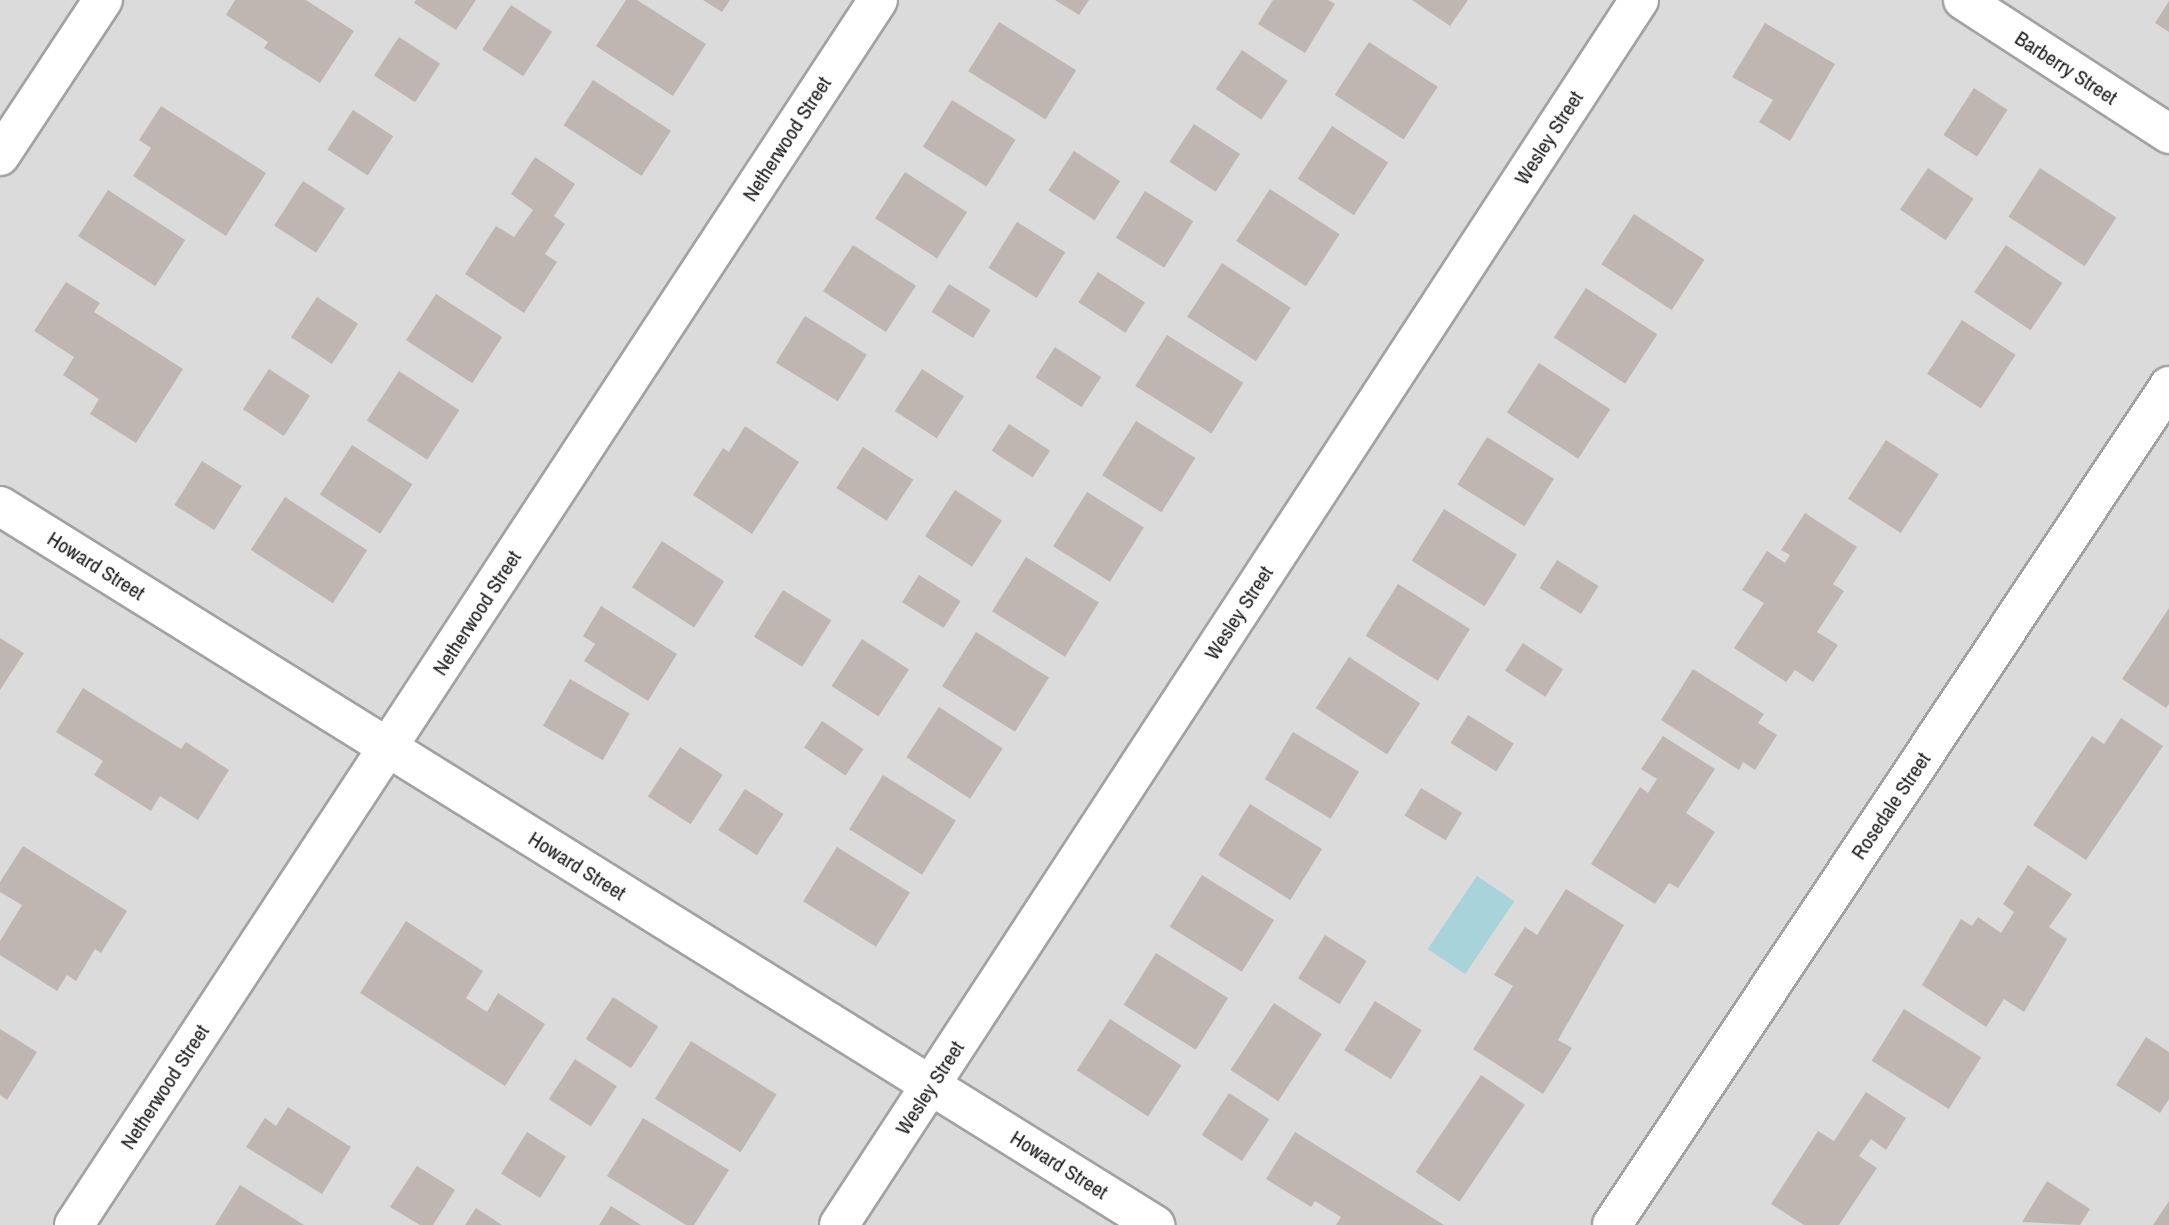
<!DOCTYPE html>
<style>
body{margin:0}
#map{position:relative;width:2169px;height:1225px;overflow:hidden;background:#efebe5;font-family:"Archivo Narrow",sans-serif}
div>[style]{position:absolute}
.residential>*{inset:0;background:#dcdbdc;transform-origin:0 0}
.water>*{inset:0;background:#a8d3da;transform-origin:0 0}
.building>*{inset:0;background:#bfb6b2;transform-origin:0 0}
.roads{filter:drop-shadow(2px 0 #a2a2a2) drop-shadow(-2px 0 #a2a2a2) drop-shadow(0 2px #a2a2a2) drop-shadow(0 -2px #a2a2a2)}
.street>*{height:38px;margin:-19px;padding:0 19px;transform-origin:19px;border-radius:19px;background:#fff}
span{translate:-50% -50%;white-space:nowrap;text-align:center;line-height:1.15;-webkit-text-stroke:7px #fff;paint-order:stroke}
.street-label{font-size:21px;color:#1e1e1e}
</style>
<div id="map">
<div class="residential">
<div style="left:0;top:0;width:2169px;height:1225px"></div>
</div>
<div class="water">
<div style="left:1477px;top:876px;width:45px;height:88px;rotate:34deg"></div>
</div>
<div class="building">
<div style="clip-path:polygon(235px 0,306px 0,354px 31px,320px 83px,264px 48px,268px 42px,226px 15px)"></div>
<div style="clip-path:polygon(416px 0,476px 0,456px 30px,414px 3px)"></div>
<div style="clip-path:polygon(626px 0,637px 0,706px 44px,673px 96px,596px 46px)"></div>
<div style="clip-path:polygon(703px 0,730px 0,722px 12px)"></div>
<div style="clip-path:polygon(1055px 0,1089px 0,1079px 15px)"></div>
<div style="clip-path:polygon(1273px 0,1328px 0,1335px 4px,1305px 53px,1258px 24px)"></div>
<div style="clip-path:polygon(1412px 0,1468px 0,1450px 26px)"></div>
<div style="clip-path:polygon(2169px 1px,2169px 32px,2155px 23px)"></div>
<div style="left:511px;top:5px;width:49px;height:53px;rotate:33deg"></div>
<div style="left:999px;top:22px;width:91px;height:58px;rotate:32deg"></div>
<div style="clip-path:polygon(1765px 23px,1835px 64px,1790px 141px,1759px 122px,1773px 100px,1732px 77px)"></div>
<div style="left:399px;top:37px;width:49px;height:46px;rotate:33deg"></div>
<div style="left:1369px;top:42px;width:82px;height:63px;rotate:33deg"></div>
<div style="left:1242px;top:50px;width:55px;height:47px;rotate:34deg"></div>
<div style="left:593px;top:80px;width:93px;height:54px;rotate:33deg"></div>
<div style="left:1974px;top:88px;width:40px;height:56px;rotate:33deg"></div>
<div style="left:952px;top:100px;width:75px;height:55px;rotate:32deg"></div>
<div style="clip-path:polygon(161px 106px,266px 173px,226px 236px,133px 176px,151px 148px,139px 140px)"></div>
<div style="left:353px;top:110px;width:48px;height:47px;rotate:33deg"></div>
<div style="left:1194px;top:124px;width:55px;height:45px;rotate:33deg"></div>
<div style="left:1332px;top:126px;width:67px;height:63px;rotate:33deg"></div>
<div style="left:1074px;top:151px;width:55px;height:47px;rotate:33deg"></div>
<div style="clip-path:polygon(535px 157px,575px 184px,554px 216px,565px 224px,545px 254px,557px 262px,524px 313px,465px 274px,496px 226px,514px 237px,533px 210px,511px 194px)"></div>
<div style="left:1928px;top:168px;width:55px;height:50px;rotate:34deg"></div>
<div style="left:2040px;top:168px;width:91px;height:58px;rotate:33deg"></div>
<div style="left:905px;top:172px;width:74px;height:55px;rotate:33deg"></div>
<div style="left:303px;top:181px;width:50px;height:53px;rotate:33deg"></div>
<div style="left:1270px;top:189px;width:83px;height:62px;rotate:33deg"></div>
<div style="left:108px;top:190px;width:92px;height:55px;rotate:33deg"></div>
<div style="left:1145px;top:191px;width:57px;height:55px;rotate:32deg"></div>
<div style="left:1634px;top:214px;width:84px;height:60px;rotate:33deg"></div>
<div style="left:1017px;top:222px;width:57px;height:54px;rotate:32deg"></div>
<div style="left:853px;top:245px;width:75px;height:55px;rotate:33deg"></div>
<div style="left:2006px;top:245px;width:68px;height:57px;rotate:34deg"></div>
<div style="left:1222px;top:263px;width:82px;height:64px;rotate:33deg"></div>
<div style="left:1098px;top:272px;width:56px;height:36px;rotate:33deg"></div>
<div style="clip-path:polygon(66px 282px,100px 303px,94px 312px,183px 369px,136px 443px,90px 414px,99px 399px,63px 375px,74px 357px,34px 331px)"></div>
<div style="left:949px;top:284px;width:49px;height:33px;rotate:32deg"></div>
<div style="left:1586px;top:288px;width:85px;height:59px;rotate:33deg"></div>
<div style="left:436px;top:294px;width:79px;height:55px;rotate:33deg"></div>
<div style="left:317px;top:297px;width:49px;height:48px;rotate:33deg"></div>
<div style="left:805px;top:316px;width:73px;height:55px;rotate:32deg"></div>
<div style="left:1962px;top:320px;width:64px;height:64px;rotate:33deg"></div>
<div style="left:1167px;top:335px;width:90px;height:60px;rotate:32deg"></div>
<div style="left:1055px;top:347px;width:55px;height:36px;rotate:33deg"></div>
<div style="left:1539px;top:363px;width:85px;height:59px;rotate:33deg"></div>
<div style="left:269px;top:369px;width:49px;height:48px;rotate:33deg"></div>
<div style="left:922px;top:369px;width:50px;height:50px;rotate:33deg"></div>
<div style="left:399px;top:371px;width:72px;height:59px;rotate:33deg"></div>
<div style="left:1136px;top:421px;width:70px;height:64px;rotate:32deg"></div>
<div style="left:1009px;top:424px;width:49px;height:32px;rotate:33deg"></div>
<div style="clip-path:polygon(745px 426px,799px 462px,752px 534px,693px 495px,723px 448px,729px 452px)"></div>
<div style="left:1487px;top:437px;width:79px;height:56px;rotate:32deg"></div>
<div style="left:1886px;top:440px;width:63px;height:70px;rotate:33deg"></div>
<div style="left:352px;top:445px;width:72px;height:59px;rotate:33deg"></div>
<div style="left:863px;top:447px;width:60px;height:49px;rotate:33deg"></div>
<div style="left:202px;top:461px;width:47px;height:52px;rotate:32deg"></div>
<div style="left:955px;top:490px;width:56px;height:55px;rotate:33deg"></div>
<div style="left:1087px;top:492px;width:67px;height:64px;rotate:32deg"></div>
<div style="left:285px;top:497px;width:98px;height:63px;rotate:33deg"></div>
<div style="left:1444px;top:509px;width:86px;height:61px;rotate:32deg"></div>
<div style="clip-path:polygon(1805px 513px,1857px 547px,1833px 584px,1844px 591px,1817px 632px,1838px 645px,1813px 682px,1795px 670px,1786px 682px,1734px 648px,1764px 603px,1742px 590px,1767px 551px,1785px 563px,1790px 555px,1781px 550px)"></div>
<div style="left:662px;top:541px;width:74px;height:55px;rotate:33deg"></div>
<div style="left:1026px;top:557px;width:86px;height:64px;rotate:32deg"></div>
<div style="left:1557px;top:560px;width:49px;height:33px;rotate:32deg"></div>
<div style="left:919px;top:575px;width:49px;height:32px;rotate:32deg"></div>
<div style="left:1398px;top:584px;width:85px;height:61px;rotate:32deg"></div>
<div style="left:783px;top:590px;width:57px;height:55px;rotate:32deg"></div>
<div style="clip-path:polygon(601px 606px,677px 654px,648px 701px,584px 661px,595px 644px,583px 636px)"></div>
<div style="clip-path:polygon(2169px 608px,2169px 704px,2166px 708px,2122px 679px)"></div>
<div style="left:976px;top:632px;width:86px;height:64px;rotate:32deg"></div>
<div style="clip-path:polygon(0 638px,24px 653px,0 690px)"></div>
<div style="left:862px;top:639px;width:56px;height:56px;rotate:33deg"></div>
<div style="left:1523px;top:643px;width:48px;height:33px;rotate:33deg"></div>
<div style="left:1349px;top:657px;width:85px;height:61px;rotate:33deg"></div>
<div style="clip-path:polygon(1693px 669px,1764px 714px,1758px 723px,1777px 735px,1755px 770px,1743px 762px,1739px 770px,1661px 720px)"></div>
<div style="left:570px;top:679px;width:69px;height:54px;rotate:30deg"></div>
<div style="clip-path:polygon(83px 688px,181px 749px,186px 742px,229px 770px,198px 820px,160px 796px,151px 811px,94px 775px,103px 761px,56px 732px)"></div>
<div style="left:939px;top:707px;width:76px;height:60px;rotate:33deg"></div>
<div style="left:1468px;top:715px;width:54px;height:33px;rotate:32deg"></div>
<div style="clip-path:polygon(2121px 718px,2163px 746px,2086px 860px,2033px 825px,2092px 736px,2104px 744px)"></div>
<div style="left:822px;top:721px;width:50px;height:32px;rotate:34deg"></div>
<div style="left:1293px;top:732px;width:77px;height:55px;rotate:31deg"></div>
<div style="clip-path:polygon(1663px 736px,1715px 769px,1686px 813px,1715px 832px,1678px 888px,1669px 883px,1655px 904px,1591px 864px,1640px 787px,1648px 793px,1657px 779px,1641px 769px)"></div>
<div style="left:680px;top:747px;width:51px;height:59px;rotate:33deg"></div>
<div style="left:883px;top:775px;width:86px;height:64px;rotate:32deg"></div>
<div style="left:1421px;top:788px;width:48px;height:32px;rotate:31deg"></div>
<div style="left:745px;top:789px;width:46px;height:49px;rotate:33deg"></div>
<div style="left:1250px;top:804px;width:85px;height:60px;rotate:32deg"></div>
<div style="clip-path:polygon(23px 846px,127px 911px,101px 953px,95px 949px,76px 981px,67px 975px,57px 991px,0 955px,0 941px,22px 905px,0 892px,0 882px)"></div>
<div style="left:837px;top:847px;width:86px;height:64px;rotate:32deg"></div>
<div style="clip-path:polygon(2028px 865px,2072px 894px,2049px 927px,2067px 939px,2024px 1012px,2004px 999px,1986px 1027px,1922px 985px,1961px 919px,1972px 926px,1978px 917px,2001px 933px,2014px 912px,2003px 904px)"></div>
<div style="left:1202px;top:875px;width:85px;height:61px;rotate:32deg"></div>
<div style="clip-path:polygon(1566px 889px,1624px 925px,1558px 1040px,1572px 1048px,1543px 1094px,1473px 1049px,1513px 986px,1494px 975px,1525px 927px,1537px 935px)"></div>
<div style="clip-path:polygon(406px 921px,483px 971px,466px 998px,487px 1012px,498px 993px,545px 1024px,505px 1086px,360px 993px)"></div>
<div style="left:1325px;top:935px;width:49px;height:51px;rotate:32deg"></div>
<div style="left:1156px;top:953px;width:85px;height:61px;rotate:32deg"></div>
<div style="left:613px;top:997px;width:54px;height:50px;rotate:33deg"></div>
<div style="left:1375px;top:1001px;width:55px;height:58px;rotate:32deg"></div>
<div style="left:1274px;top:1003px;width:57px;height:80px;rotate:33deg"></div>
<div style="left:1904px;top:1009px;width:91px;height:61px;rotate:32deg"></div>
<div style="left:1110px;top:1019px;width:85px;height:61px;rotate:33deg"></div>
<div style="clip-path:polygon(0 1029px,37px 1052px,7px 1100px,0 1095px)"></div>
<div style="clip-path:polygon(2146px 1037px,2169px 1052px,2169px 1099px,2160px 1113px,2116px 1085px)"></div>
<div style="left:691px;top:1041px;width:101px;height:68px;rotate:32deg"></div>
<div style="left:575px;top:1059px;width:50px;height:48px;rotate:33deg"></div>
<div style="left:1481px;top:1075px;width:53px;height:117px;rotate:34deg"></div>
<div style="clip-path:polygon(1866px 1092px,1906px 1118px,1886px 1150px,1871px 1139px,1859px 1156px,1877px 1168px,1839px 1225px,1804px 1225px,1771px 1204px,1818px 1131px,1834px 1141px)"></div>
<div style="left:1229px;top:1093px;width:48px;height:50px;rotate:33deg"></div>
<div style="clip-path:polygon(288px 1107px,351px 1147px,322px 1194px,246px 1147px,265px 1118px,276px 1126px)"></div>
<div style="clip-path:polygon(643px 1118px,729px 1170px,694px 1225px,686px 1225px,607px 1176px)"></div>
<div style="left:527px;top:1132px;width:46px;height:49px;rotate:32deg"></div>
<div style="clip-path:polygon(1295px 1132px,1444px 1225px,1336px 1225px,1341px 1217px,1315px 1201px,1311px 1207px,1266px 1179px)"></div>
<div style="clip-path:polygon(417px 1166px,455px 1190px,433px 1225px,420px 1225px,390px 1207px)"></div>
<div style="clip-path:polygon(2047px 1181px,2090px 1209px,2080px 1225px,2022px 1222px)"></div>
<div style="clip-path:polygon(240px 1185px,304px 1225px,215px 1225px)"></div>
<div style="clip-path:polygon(2169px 1201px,2169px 1225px,2153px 1225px)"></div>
<div style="clip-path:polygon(611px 1206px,641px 1225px,599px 1225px)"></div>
<div style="clip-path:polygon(476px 1208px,502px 1225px,465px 1225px)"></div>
</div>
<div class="roads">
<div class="street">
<div style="left:1963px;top:0;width:246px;rotate:33deg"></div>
<div style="left:0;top:156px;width:187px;rotate:-56.6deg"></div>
<div style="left:0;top:506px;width:1361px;rotate:31.9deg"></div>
<div style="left:74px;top:1225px;width:1465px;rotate:-56.72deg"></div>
<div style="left:839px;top:1225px;width:1463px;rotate:-56.85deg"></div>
<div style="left:1612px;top:1225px;width:1007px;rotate:-56.42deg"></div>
</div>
</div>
<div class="street-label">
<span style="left:2066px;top:68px;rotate:33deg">Barberry Street</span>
<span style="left:1549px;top:138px;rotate:-57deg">Wesley Street</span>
<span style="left:787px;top:139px;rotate:-57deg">Netherwood Street</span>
<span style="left:96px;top:566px;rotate:32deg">Howard Street</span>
<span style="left:477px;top:613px;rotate:-57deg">Netherwood Street</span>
<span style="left:1239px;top:613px;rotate:-57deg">Wesley Street</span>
<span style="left:1891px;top:806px;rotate:-56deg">Rosedale Street</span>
<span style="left:577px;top:866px;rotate:32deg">Howard Street</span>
<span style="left:165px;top:1087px;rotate:-57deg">Netherwood Street</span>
<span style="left:930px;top:1088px;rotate:-57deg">Wesley Street</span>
<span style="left:1059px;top:1165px;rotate:32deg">Howard Street</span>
</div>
</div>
